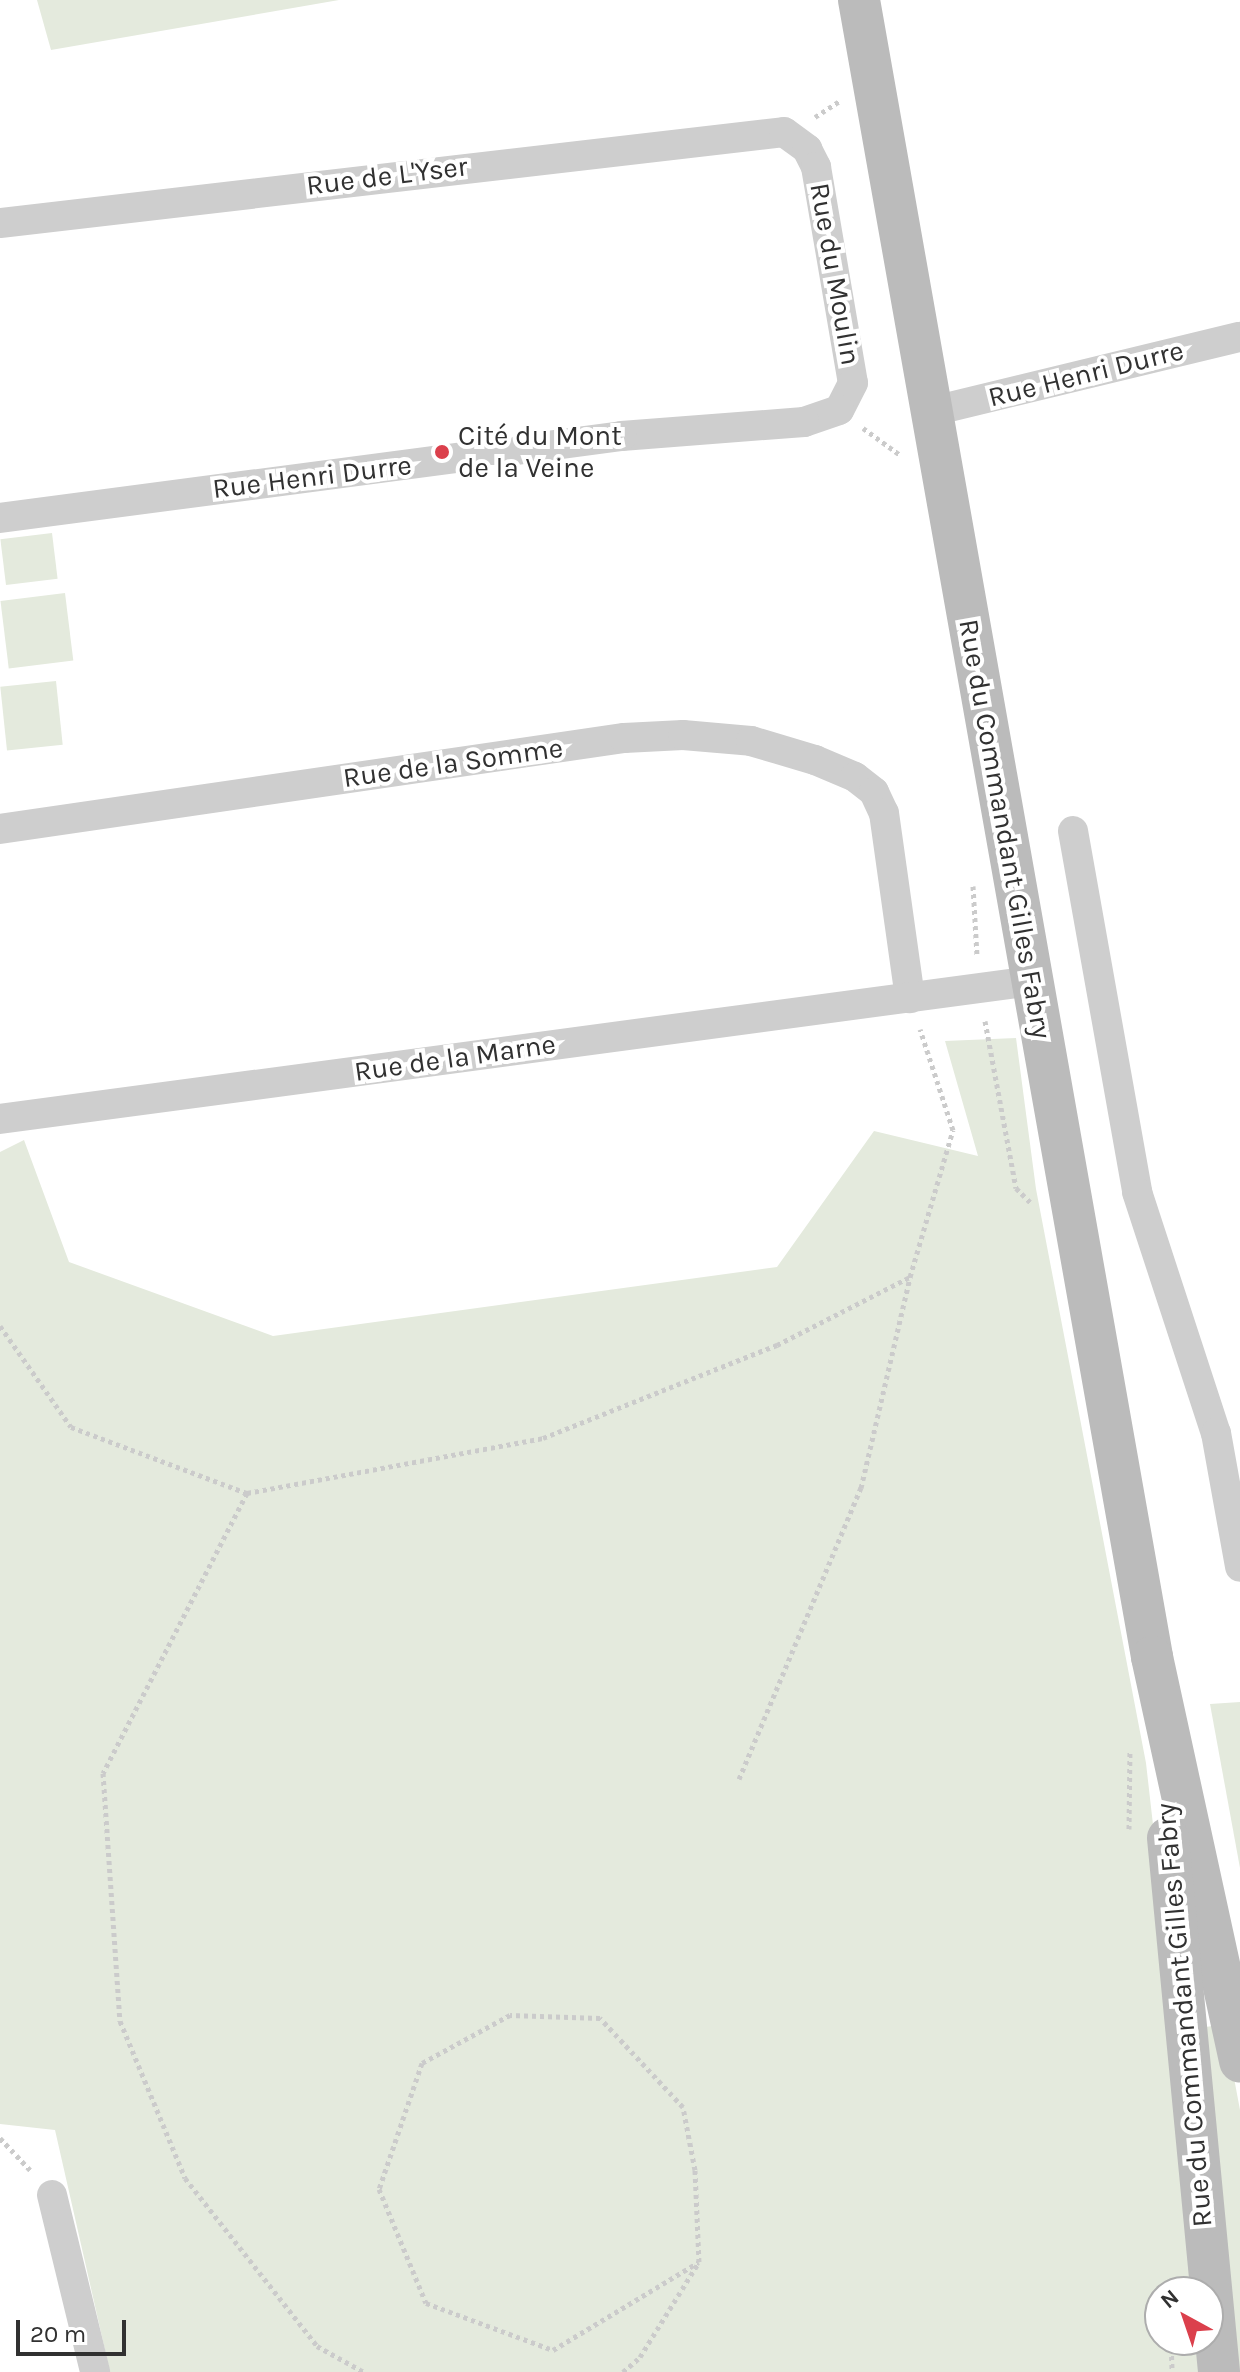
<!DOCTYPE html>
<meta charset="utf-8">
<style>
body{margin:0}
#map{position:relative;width:1240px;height:2372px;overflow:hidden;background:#fff;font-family:Karla,sans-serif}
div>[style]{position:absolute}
.green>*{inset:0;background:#e4eadd;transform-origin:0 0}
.path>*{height:5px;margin-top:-2.5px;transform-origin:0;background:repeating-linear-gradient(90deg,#cbcbcb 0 4px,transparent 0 8px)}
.street>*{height:30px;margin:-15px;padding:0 15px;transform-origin:15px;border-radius:15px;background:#cecece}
.secondary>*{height:42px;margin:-21px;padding:0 21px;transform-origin:21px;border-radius:21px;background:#bbb}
.dots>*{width:22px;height:22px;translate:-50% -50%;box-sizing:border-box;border:4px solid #fff;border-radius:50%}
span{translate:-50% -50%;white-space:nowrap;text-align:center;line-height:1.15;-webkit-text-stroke:8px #fff;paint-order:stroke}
.street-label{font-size:28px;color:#313131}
.poi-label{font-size:28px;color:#313131}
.left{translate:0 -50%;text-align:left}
.north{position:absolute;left:1144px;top:2276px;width:80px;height:80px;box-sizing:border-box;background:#fff;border:2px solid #adadad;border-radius:50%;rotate:320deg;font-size:22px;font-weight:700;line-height:32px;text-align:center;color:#313131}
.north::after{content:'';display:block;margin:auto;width:28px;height:36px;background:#db404c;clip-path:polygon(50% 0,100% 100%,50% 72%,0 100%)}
.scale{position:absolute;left:16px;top:2320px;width:110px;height:36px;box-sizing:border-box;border:4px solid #313131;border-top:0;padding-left:10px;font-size:24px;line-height:28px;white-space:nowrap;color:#313131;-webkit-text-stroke:6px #fff;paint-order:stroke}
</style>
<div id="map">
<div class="green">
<div style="clip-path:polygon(37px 0,339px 0,51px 50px)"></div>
<div style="left:52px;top:533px;width:46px;height:52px;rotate:83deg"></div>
<div style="left:65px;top:593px;width:68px;height:65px;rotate:83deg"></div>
<div style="left:56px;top:681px;width:64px;height:56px;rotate:84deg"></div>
<div style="clip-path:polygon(1016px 1038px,1036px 1189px,1146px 1763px,1168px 1957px,1194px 2292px,1160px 2292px,1160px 2340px,1198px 2340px,1201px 2372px,110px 2372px,55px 2130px,0 2124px,0 1152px,24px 1140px,69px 1262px,273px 1336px,777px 1267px,874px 1131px,978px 1156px,945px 1041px)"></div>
<div style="clip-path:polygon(1240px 1702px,1240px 1868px,1210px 1704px)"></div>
<div style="clip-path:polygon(1224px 2024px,1240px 2110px,1240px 2372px,1232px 2372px,1206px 2027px)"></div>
</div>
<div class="path">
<div style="left:815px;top:117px;width:30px;rotate:-33deg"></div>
<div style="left:863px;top:428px;width:46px;rotate:36.1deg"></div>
<div style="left:973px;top:886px;width:70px;rotate:86.7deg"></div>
<div style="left:985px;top:1021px;width:170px;rotate:79.5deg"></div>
<div style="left:1016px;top:1188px;width:20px;rotate:45deg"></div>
<div style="left:0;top:1326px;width:123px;rotate:54.9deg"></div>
<div style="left:71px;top:1427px;width:188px;rotate:20.6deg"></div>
<div style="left:247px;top:1493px;width:301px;rotate:-10.5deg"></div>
<div style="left:543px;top:1438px;width:252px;rotate:-21.7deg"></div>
<div style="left:777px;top:1345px;width:149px;rotate:-27.1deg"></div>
<div style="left:247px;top:1493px;width:315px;rotate:117.2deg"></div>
<div style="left:103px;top:1773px;width:249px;rotate:86.1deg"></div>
<div style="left:120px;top:2021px;width:170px;rotate:67.5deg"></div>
<div style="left:185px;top:2178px;width:214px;rotate:51.8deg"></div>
<div style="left:317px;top:2346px;width:54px;rotate:29deg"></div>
<div style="left:739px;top:1779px;width:316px;rotate:-67.3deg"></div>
<div style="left:861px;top:1488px;width:217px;rotate:-76.9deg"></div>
<div style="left:910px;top:1277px;width:153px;rotate:-73.7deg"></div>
<div style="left:953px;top:1130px;width:106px;rotate:-108.1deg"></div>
<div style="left:1129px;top:1829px;width:78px;rotate:-89.3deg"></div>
<div style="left:0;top:2138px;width:44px;rotate:46.8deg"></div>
<div style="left:1171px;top:2340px;width:32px;rotate:88deg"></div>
<div style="left:623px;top:2372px;width:23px;rotate:-41deg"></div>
<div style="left:640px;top:2357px;width:112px;rotate:-58.2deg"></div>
<div style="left:699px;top:2262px;width:92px;rotate:-92.5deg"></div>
<div style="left:695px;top:2170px;width:64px;rotate:-100.8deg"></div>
<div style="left:683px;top:2107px;width:122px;rotate:-133deg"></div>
<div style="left:600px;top:2018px;width:90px;rotate:-178.1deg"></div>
<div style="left:510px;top:2015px;width:100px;rotate:151.4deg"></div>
<div style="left:422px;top:2063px;width:133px;rotate:108.8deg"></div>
<div style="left:379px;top:2189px;width:123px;rotate:67.6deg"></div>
<div style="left:426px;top:2303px;width:135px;rotate:20.3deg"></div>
<div style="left:553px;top:2350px;width:170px;rotate:-31.1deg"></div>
</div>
<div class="street">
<div style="left:0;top:223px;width:789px;rotate:-6.62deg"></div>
<div style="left:784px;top:132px;width:29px;rotate:36deg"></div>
<div style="left:807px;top:149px;width:20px;rotate:63deg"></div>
<div style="left:816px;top:167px;width:219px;rotate:80.3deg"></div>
<div style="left:853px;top:383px;width:30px;rotate:117deg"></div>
<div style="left:839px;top:410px;width:37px;rotate:161deg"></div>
<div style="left:804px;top:422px;width:183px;rotate:175.6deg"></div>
<div style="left:622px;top:436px;width:627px;rotate:172.49deg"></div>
<div style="left:933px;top:411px;width:316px;rotate:-13.6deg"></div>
<div style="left:0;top:829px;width:631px;rotate:-8.3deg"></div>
<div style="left:624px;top:738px;width:59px;rotate:-2.9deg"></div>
<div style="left:683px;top:735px;width:68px;rotate:5deg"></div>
<div style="left:751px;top:741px;width:67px;rotate:16.5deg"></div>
<div style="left:815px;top:760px;width:43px;rotate:23deg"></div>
<div style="left:855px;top:777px;width:24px;rotate:38deg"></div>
<div style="left:874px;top:792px;width:23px;rotate:65deg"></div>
<div style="left:884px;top:813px;width:187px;rotate:82deg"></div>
<div style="left:1073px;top:831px;width:367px;rotate:79.9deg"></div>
<div style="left:1137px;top:1192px;width:254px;rotate:71.9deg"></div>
<div style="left:1216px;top:1433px;width:136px;rotate:79.8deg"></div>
<div style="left:0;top:1119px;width:1041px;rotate:-7.62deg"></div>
<div style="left:52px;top:2195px;width:182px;rotate:76.3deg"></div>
</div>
<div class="secondary">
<div style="left:859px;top:0;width:1683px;rotate:79.97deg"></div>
<div style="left:1152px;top:1657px;width:414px;rotate:77.7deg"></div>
<div style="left:1168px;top:1838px;width:536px;rotate:84.54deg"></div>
</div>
<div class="dots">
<div style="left:442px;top:452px;background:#db404c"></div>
</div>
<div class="street-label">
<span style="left:387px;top:176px;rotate:-7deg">Rue de L'Yser</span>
<span style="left:835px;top:274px;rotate:80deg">Rue du Moulin</span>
<span style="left:1086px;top:374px;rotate:-14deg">Rue Henri Durre</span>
<span style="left:312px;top:477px;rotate:-7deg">Rue Henri Durre</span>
<span style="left:453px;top:763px;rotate:-8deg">Rue de la Somme</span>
<span style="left:1005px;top:829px;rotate:80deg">Rue du Commandant Gilles Fabry</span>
<span style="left:455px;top:1058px;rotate:-8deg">Rue de la Marne</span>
<span style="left:1184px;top:2015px;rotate:-95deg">Rue du Commandant Gilles Fabry</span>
</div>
<div class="poi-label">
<span class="left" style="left:458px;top:452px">Cité du Mont<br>de la Veine</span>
</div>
<div class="north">N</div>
<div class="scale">20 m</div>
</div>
